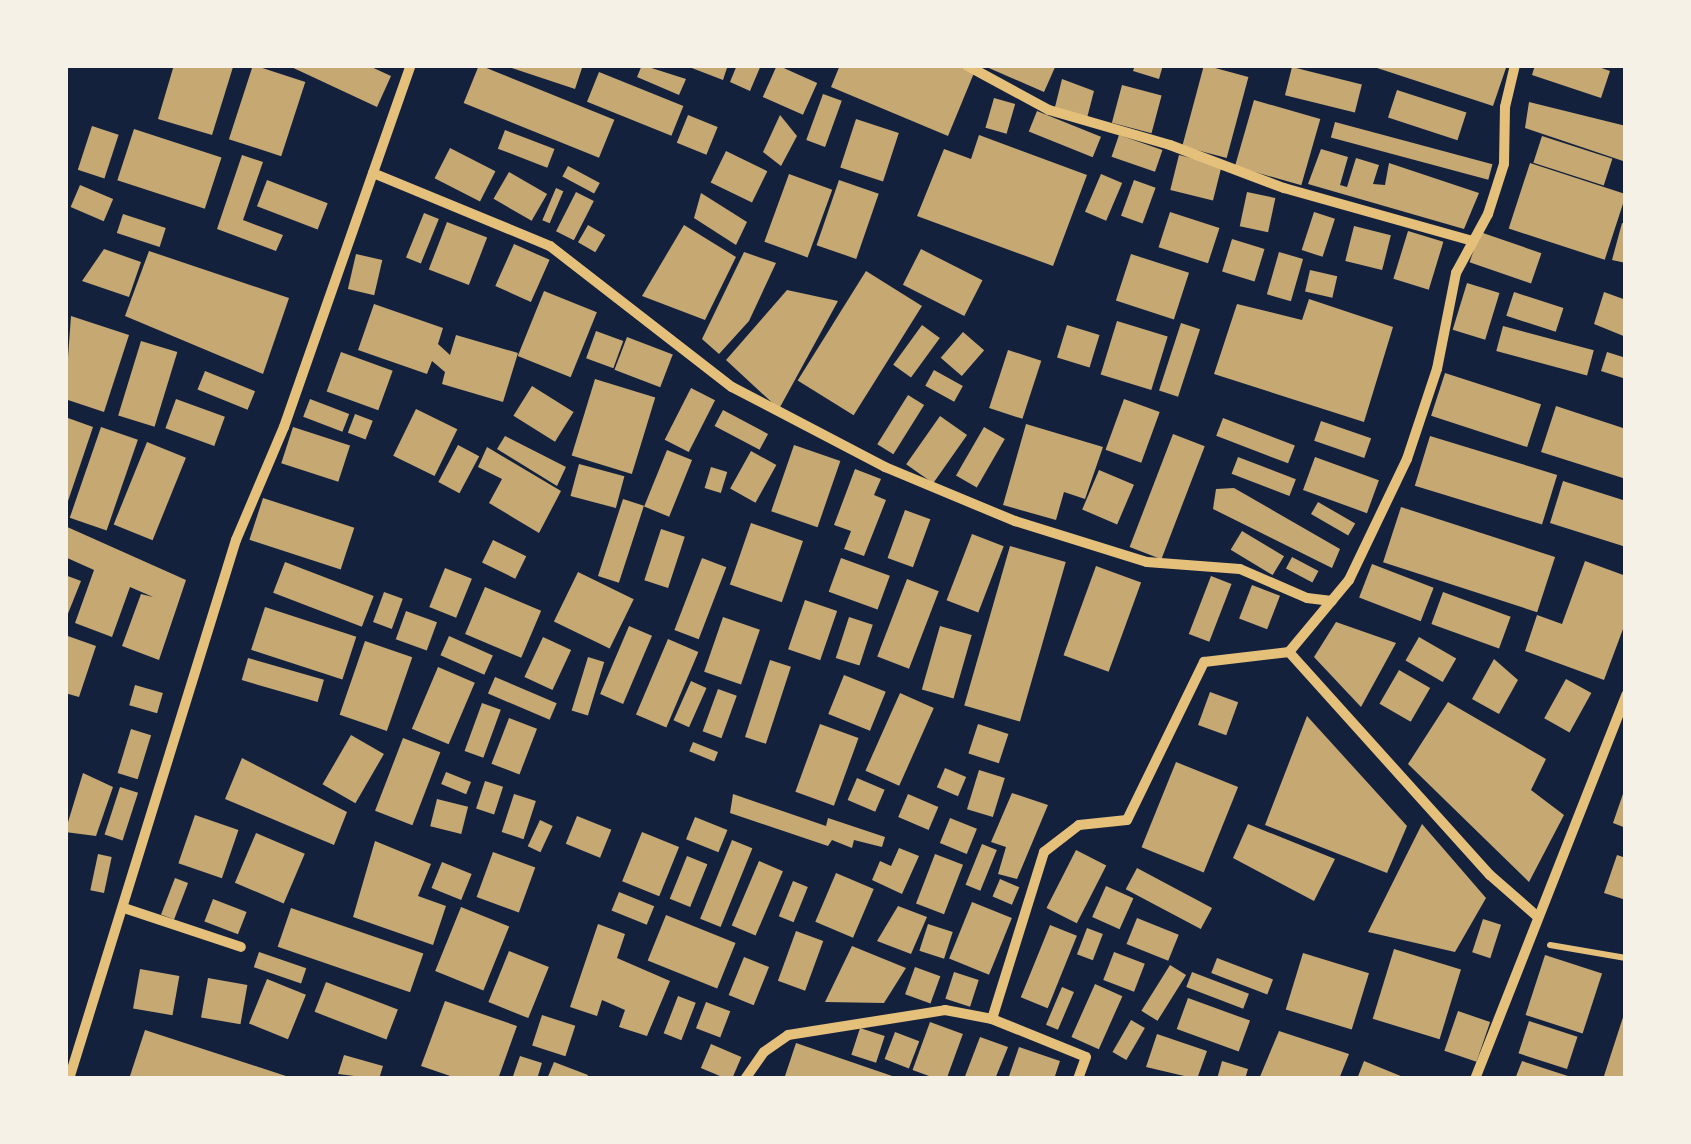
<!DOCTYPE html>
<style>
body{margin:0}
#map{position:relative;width:1691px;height:1144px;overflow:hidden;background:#14213d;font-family:"Source Serif 4",serif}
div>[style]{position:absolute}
.building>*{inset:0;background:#c6a872;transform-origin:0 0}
.path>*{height:6px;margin:-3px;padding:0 3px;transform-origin:3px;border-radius:3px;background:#e5c07b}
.minor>*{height:10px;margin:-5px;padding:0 5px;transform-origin:5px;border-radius:5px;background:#e5c07b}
span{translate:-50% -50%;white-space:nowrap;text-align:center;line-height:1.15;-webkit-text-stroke:10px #f6f1e7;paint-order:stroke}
.frame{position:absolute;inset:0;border:68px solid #f6f1e7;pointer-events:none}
</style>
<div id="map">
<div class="building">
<div style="clip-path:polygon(174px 65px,233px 67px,212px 135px,158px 119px)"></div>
<div style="left:253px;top:65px;width:55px;height:78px;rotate:18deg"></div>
<div style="clip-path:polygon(287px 65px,367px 65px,391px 76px,377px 107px)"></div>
<div style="left:479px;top:65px;width:146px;height:41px;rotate:22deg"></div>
<div style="clip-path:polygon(503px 65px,583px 65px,575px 89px)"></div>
<div style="clip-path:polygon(642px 65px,686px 79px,679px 95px,637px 77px)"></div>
<div style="clip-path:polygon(684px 65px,728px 65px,723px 80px)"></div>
<div style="clip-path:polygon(737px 65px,761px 65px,750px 91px,730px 82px)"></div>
<div style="left:777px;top:65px;width:44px;height:35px;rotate:24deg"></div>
<div style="clip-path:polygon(840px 65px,955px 65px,974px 73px,948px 136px,831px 87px)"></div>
<div style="clip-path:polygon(982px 65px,1056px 65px,1044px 92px)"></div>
<div style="clip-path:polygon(1135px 65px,1163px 65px,1159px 79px,1133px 71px)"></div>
<div style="left:1204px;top:65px;width:46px;height:84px;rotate:15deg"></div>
<div style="clip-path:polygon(1368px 65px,1507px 65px,1493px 106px)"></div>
<div style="clip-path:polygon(1535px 65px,1593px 65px,1610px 71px,1601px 98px,1532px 75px)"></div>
<div style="left:1292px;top:67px;width:72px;height:29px;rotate:14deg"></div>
<div style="left:599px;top:72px;width:91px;height:32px;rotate:22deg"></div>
<div style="clip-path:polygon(1062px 79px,1094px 91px,1087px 118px,1055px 107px)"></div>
<div style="left:1122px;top:85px;width:41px;height:39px;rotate:15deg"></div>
<div style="left:1397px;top:90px;width:73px;height:29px;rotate:18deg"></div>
<div style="left:823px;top:94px;width:20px;height:49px;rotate:20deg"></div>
<div style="left:994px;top:98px;width:22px;height:31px;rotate:16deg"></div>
<div style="left:1254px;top:100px;width:69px;height:69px;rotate:16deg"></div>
<div style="clip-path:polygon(1529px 102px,1626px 126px,1626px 162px,1525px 128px)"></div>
<div style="left:1037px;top:111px;width:69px;height:22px;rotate:22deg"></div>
<div style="left:688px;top:115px;width:32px;height:30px;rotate:22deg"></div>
<div style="clip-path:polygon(780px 115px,797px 136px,781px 166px,763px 152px)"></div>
<div style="left:856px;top:119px;width:45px;height:51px;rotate:18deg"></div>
<div style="left:1335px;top:122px;width:163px;height:16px;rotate:15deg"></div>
<div style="left:92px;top:126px;width:28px;height:46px;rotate:18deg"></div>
<div style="left:134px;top:129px;width:92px;height:54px;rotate:18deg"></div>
<div style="left:505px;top:130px;width:53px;height:20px;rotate:21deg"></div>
<div style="clip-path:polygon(979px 135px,1087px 175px,1053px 266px,917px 216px,944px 149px,971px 159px)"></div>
<div style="left:1119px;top:135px;width:46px;height:23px;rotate:19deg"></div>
<div style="left:1542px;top:136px;width:74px;height:28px;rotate:18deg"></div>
<div style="left:450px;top:148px;width:51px;height:34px;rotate:27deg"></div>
<div style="clip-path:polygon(1321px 149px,1348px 157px,1340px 185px,1347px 187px,1356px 158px,1379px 165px,1373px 184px,1385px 185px,1389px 163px,1479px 193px,1464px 229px,1308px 184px)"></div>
<div style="left:726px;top:151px;width:46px;height:35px;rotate:26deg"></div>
<div style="clip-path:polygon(242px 155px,263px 162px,243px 220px,283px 235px,276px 251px,217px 229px)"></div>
<div style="left:1179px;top:155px;width:44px;height:36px;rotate:14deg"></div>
<div style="left:1530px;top:163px;width:101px;height:69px;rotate:18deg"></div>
<div style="left:568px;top:166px;width:36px;height:12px;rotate:28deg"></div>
<div style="left:509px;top:172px;width:44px;height:31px;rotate:30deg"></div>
<div style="left:789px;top:174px;width:46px;height:72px;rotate:20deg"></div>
<div style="left:1101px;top:174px;width:23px;height:41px;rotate:23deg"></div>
<div style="left:267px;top:180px;width:65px;height:28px;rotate:21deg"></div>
<div style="left:839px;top:180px;width:42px;height:69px;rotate:19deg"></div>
<div style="left:1134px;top:180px;width:23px;height:38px;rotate:20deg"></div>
<div style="left:80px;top:185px;width:36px;height:24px;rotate:23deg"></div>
<div style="left:556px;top:188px;width:8px;height:35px;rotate:23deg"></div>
<div style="left:576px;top:192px;width:20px;height:44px;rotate:27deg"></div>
<div style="left:1247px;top:192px;width:29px;height:35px;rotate:12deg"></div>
<div style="clip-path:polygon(701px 193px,747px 222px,736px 245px,694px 218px)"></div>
<div style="left:1170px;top:212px;width:52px;height:37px;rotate:18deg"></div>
<div style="left:1314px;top:212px;width:22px;height:40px;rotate:18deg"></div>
<div style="left:424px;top:213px;width:16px;height:48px;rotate:22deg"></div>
<div style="left:123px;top:214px;width:45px;height:20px;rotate:18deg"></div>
<div style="left:447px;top:222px;width:43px;height:51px;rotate:21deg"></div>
<div style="clip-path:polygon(1622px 223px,1626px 224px,1626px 263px,1612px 260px)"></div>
<div style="left:588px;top:225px;width:20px;height:20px;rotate:30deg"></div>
<div style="clip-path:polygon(684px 225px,736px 257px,705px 320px,642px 296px)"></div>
<div style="left:1354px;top:226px;width:38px;height:36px;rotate:14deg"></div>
<div style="left:1408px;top:231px;width:37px;height:50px;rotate:17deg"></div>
<div style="left:1480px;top:232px;width:65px;height:32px;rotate:19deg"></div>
<div style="left:1232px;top:239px;width:34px;height:34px;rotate:17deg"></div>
<div style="left:514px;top:244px;width:39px;height:46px;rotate:24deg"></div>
<div style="clip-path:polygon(104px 249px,141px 262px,129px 297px,82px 281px)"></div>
<div style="left:921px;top:249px;width:69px;height:40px;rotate:27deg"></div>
<div style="clip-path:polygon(149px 251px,289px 298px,263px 374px,125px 316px)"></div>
<div style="clip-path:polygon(744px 252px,776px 263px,749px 321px,719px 354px,702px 339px)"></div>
<div style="left:1279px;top:252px;width:25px;height:44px;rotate:16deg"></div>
<div style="left:356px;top:254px;width:27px;height:36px;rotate:13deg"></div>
<div style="left:1131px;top:254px;width:61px;height:49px;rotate:18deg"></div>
<div style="left:1310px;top:270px;width:28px;height:22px;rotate:13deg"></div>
<div style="left:866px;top:271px;width:66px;height:129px;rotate:32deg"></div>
<div style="left:1467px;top:283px;width:34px;height:49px;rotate:17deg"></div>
<div style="clip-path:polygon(787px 290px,838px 301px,779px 409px,726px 360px)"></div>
<div style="left:544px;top:291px;width:57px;height:70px;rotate:22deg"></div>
<div style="left:1514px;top:292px;width:52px;height:25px;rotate:18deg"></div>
<div style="clip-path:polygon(1604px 292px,1626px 300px,1626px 337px,1594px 324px)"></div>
<div style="clip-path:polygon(1309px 299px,1393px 327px,1364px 422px,1214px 374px,1237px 304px,1302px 320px)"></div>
<div style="clip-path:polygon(374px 304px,443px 328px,438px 344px,450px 355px,456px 335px,518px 353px,503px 402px,442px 384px,445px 372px,432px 361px,427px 374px,358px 350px)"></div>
<div style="clip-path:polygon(71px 316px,129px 335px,104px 412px,65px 399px)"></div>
<div style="left:1117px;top:321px;width:53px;height:56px;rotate:17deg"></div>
<div style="left:1181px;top:323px;width:20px;height:71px;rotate:18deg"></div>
<div style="left:922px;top:325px;width:22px;height:49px;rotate:36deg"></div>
<div style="left:1067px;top:325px;width:34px;height:34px;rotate:17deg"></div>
<div style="left:1503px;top:326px;width:94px;height:26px;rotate:15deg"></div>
<div style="left:596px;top:331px;width:29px;height:29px;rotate:20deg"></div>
<div style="left:963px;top:332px;width:28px;height:34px;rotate:41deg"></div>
<div style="left:627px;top:337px;width:49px;height:35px;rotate:21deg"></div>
<div style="left:141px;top:341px;width:38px;height:78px;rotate:17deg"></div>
<div style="left:1008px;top:350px;width:35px;height:61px;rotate:18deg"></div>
<div style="left:341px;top:352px;width:55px;height:42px;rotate:20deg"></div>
<div style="clip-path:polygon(1607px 352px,1626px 358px,1626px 379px,1601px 371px)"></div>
<div style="left:934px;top:370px;width:33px;height:18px;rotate:29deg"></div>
<div style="left:205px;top:371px;width:54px;height:20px;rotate:22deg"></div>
<div style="left:1445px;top:373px;width:101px;height:45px;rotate:18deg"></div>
<div style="left:595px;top:379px;width:63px;height:80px;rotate:17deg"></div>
<div style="left:532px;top:386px;width:49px;height:35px;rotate:32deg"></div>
<div style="left:691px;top:388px;width:27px;height:58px;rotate:27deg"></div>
<div style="left:908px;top:395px;width:19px;height:58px;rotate:32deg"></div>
<div style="left:176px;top:399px;width:52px;height:31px;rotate:20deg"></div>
<div style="left:310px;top:399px;width:42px;height:19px;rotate:21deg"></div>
<div style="left:1124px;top:399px;width:38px;height:54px;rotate:20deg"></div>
<div style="clip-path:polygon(1556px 406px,1626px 429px,1626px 479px,1541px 452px)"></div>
<div style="left:416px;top:409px;width:46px;height:52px;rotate:26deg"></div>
<div style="left:723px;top:410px;width:51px;height:18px;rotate:28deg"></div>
<div style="left:355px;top:414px;width:19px;height:20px;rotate:21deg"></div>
<div style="left:940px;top:416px;width:33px;height:59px;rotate:35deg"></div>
<div style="clip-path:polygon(68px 418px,93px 427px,66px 507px,65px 427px)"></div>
<div style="left:1223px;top:418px;width:77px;height:19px;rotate:21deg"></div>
<div style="left:1321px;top:421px;width:53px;height:21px;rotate:19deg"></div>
<div style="clip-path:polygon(1026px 424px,1103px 447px,1085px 499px,1064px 492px,1056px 520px,1003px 505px)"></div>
<div style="left:101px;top:427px;width:39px;height:96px;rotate:19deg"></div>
<div style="left:293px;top:427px;width:60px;height:38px;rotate:18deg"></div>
<div style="left:984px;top:427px;width:24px;height:56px;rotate:30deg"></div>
<div style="left:1173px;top:434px;width:34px;height:121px;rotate:21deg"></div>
<div style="clip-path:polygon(505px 436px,566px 467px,557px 486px,497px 449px)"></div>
<div style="left:1430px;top:436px;width:133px;height:52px;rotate:17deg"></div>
<div style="left:147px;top:442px;width:42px;height:89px;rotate:22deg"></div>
<div style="left:458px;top:445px;width:24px;height:42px;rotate:28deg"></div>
<div style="left:794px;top:445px;width:49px;height:70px;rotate:19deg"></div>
<div style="clip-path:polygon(487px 447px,561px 491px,539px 533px,489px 503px,502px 479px,478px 467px)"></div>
<div style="left:667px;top:450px;width:27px;height:61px;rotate:22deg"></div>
<div style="left:751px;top:451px;width:29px;height:43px;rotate:29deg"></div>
<div style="left:1238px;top:457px;width:62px;height:18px;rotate:21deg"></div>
<div style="left:1315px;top:457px;width:68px;height:35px;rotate:20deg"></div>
<div style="left:579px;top:464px;width:47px;height:33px;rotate:15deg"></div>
<div style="left:711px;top:467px;width:17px;height:22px;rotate:17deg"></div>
<div style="clip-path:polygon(855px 469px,881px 479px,874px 495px,886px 500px,864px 556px,844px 549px,851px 531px,834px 525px)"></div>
<div style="left:1099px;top:470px;width:38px;height:43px;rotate:23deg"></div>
<div style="clip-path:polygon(1563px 481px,1626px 501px,1626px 547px,1550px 523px)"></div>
<div style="clip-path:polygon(1234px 488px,1340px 549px,1332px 568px,1213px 509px,1216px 489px)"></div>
<div style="left:263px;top:498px;width:96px;height:44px;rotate:18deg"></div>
<div style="left:623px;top:499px;width:22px;height:81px;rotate:18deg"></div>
<div style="left:1318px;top:502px;width:43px;height:14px;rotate:30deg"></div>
<div style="left:1401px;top:507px;width:162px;height:58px;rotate:18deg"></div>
<div style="left:905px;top:510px;width:27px;height:51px;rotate:20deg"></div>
<div style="left:751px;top:523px;width:55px;height:65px;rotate:19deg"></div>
<div style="clip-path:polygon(65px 526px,186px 580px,159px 660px,122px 646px,141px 594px,153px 597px,130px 587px,112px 637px,75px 623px,94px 570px,65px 557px)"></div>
<div style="left:661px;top:529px;width:25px;height:54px;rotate:18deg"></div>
<div style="left:1242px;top:531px;width:49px;height:22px;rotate:31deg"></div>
<div style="left:972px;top:534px;width:34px;height:71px;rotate:21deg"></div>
<div style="left:493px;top:540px;width:37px;height:25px;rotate:26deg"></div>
<div style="left:1010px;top:546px;width:58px;height:166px;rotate:16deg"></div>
<div style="left:1292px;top:557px;width:30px;height:13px;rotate:28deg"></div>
<div style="left:702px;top:558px;width:26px;height:77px;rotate:21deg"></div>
<div style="left:841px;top:558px;width:52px;height:36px;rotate:20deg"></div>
<div style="clip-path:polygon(1585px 561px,1626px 576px,1626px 621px,1604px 680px,1525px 651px,1537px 615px,1562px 624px)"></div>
<div style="left:285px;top:562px;width:95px;height:33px;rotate:21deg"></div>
<div style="left:1372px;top:564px;width:66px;height:36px;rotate:21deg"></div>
<div style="left:1096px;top:566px;width:48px;height:95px;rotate:20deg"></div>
<div style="left:445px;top:568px;width:29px;height:42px;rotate:22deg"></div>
<div style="left:578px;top:572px;width:62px;height:55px;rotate:26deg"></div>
<div style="clip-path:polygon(65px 575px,81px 581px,65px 621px)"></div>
<div style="left:1211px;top:576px;width:22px;height:62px;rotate:21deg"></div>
<div style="left:907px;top:579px;width:34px;height:83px;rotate:21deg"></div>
<div style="left:1252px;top:585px;width:30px;height:36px;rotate:21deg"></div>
<div style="left:485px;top:587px;width:61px;height:51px;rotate:23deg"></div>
<div style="left:384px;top:592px;width:20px;height:32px;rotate:20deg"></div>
<div style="left:1443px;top:592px;width:72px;height:34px;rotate:20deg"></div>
<div style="left:805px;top:600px;width:34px;height:52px;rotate:19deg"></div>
<div style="left:265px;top:607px;width:96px;height:45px;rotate:18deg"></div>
<div style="left:406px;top:611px;width:33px;height:30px;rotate:20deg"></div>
<div style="left:723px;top:617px;width:39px;height:58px;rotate:19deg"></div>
<div style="left:849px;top:617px;width:25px;height:43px;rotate:18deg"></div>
<div style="clip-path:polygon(1336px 622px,1396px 643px,1361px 707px,1314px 657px)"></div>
<div style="left:629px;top:626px;width:25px;height:74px;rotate:23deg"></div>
<div style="left:940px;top:626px;width:33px;height:66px;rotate:16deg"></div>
<div style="clip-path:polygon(65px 635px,96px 646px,79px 697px,65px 693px)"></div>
<div style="left:449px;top:636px;width:48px;height:21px;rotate:24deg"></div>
<div style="left:543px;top:637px;width:31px;height:44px;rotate:25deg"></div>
<div style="left:1419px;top:637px;width:43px;height:27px;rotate:30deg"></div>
<div style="left:668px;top:639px;width:33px;height:82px;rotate:23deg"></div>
<div style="left:365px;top:641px;width:50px;height:78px;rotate:19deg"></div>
<div style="left:588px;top:657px;width:17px;height:56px;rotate:17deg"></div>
<div style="left:248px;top:658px;width:79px;height:23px;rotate:16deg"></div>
<div style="clip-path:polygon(1494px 659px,1518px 680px,1499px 714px,1472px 699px)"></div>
<div style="left:770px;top:660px;width:22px;height:81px;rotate:18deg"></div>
<div style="left:438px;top:667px;width:40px;height:67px;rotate:23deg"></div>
<div style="left:1399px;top:670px;width:36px;height:39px;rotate:30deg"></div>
<div style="left:844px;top:675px;width:45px;height:42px;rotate:22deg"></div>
<div style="left:495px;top:677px;width:67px;height:18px;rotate:23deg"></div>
<div style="left:1566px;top:679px;width:29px;height:45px;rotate:29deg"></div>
<div style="left:691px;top:681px;width:17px;height:43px;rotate:24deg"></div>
<div style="left:135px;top:685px;width:29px;height:21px;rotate:16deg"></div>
<div style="left:718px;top:689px;width:20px;height:45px;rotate:20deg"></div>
<div style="left:1210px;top:692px;width:30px;height:35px;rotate:20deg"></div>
<div style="left:900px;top:693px;width:37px;height:85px;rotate:24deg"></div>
<div style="clip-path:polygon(1448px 702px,1546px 759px,1531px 790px,1564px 815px,1529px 882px,1408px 764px)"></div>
<div style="left:482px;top:703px;width:20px;height:51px;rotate:20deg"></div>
<div style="clip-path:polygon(1307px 716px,1407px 826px,1387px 873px,1265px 825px)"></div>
<div style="left:509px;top:718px;width:30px;height:49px;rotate:21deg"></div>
<div style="left:820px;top:724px;width:41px;height:72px;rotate:20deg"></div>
<div style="left:978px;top:724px;width:32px;height:31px;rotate:18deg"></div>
<div style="left:131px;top:729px;width:21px;height:46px;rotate:17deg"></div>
<div style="left:351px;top:735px;width:38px;height:57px;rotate:30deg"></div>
<div style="left:403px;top:738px;width:40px;height:78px;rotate:21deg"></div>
<div style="left:693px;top:742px;width:27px;height:10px;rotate:22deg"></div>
<div style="clip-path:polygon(242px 758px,347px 812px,334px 845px,225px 799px)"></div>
<div style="left:1176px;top:762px;width:67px;height:92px;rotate:22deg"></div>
<div style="left:945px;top:768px;width:23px;height:21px;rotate:23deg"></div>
<div style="left:979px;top:770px;width:27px;height:41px;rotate:17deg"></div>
<div style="left:446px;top:772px;width:27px;height:13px;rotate:22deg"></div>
<div style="clip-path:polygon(83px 773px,113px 787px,96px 836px,65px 832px)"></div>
<div style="left:857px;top:778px;width:30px;height:24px;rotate:23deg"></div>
<div style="left:485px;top:781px;width:19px;height:29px;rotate:18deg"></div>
<div style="left:120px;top:787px;width:19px;height:50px;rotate:18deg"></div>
<div style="clip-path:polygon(1625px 788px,1626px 788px,1626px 828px,1613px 823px)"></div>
<div style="clip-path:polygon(1012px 793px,1048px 805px,1017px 879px,998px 874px,1006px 847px,991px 842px)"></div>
<div style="left:514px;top:794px;width:23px;height:40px;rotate:18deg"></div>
<div style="clip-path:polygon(733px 794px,826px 826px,828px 818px,885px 837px,882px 847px,854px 840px,852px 848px,832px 840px,828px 846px,730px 813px)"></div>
<div style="left:908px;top:794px;width:33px;height:25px;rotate:23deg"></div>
<div style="left:437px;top:799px;width:32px;height:28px;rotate:14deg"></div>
<div style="left:195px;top:815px;width:46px;height:51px;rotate:19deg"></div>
<div style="left:577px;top:816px;width:37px;height:30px;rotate:22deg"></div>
<div style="left:695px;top:817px;width:35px;height:24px;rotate:22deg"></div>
<div style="left:950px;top:818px;width:29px;height:27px;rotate:22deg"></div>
<div style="left:540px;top:820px;width:14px;height:29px;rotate:25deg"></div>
<div style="clip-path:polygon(1248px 824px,1335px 859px,1314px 901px,1233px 858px)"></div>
<div style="clip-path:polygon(1422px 824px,1486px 898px,1455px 952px,1368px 932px)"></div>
<div style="left:642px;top:832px;width:40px;height:53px;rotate:22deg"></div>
<div style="left:256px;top:833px;width:53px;height:54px;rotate:23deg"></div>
<div style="left:732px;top:840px;width:22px;height:85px;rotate:22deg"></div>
<div style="clip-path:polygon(375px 841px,431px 864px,418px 896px,446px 906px,433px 945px,353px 917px)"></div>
<div style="left:982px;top:844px;width:16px;height:44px;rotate:22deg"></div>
<div style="clip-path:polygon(899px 848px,919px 856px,902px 894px,872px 880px,880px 861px,891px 866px)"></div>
<div style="left:1076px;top:850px;width:34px;height:65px;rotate:27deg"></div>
<div style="left:493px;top:852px;width:45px;height:48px;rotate:20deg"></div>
<div style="left:98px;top:854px;width:14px;height:37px;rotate:12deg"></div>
<div style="left:935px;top:854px;width:30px;height:53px;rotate:21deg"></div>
<div style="clip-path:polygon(1617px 855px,1626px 858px,1626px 900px,1604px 893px)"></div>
<div style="left:687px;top:856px;width:22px;height:46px;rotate:22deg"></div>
<div style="left:759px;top:861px;width:26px;height:70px;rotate:23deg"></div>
<div style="left:442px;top:862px;width:32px;height:28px;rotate:22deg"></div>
<div style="left:1137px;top:868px;width:85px;height:24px;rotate:28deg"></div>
<div style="left:836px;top:873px;width:41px;height:53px;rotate:23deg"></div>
<div style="left:175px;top:878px;width:14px;height:39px;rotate:21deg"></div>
<div style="left:1000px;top:879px;width:21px;height:19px;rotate:23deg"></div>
<div style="left:793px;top:881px;width:16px;height:38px;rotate:22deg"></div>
<div style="left:1106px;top:886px;width:30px;height:34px;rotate:24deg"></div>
<div style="left:619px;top:892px;width:38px;height:20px;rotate:22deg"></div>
<div style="left:213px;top:899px;width:36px;height:24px;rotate:21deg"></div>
<div style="left:972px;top:902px;width:43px;height:61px;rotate:22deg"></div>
<div style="clip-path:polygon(898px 906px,927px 917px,911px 954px,877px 941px)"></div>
<div style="left:461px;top:907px;width:52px;height:69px;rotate:22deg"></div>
<div style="left:291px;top:908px;width:140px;height:41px;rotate:19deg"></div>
<div style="left:666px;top:915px;width:75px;height:49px;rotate:22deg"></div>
<div style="left:1137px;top:918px;width:45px;height:28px;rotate:22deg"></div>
<div style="left:1483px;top:919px;width:19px;height:35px;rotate:18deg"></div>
<div style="clip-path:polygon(598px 924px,625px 934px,617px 958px,670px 981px,647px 1036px,619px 1027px,625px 1010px,602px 1000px,597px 1016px,570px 1007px)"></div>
<div style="left:928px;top:924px;width:26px;height:28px;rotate:18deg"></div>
<div style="left:1050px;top:925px;width:29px;height:78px;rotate:22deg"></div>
<div style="left:1087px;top:928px;width:17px;height:28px;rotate:21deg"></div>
<div style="left:796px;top:931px;width:29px;height:53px;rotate:20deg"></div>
<div style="clip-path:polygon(852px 946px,906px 968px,884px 1003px,825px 1002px)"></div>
<div style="left:1394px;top:949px;width:70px;height:73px;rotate:17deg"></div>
<div style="left:509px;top:951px;width:43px;height:55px;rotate:22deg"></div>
<div style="left:259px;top:952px;width:50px;height:16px;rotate:19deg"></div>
<div style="left:1114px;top:952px;width:33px;height:30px;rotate:21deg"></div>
<div style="left:1303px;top:953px;width:69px;height:59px;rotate:17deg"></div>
<div style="left:1545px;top:955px;width:60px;height:63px;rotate:18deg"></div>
<div style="left:744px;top:957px;width:27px;height:41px;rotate:22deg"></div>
<div style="left:1217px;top:958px;width:60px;height:16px;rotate:21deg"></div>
<div style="left:1170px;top:965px;width:19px;height:54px;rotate:32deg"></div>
<div style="left:915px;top:967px;width:27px;height:29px;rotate:20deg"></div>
<div style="left:140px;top:969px;width:40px;height:40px;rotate:10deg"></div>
<div style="left:954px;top:972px;width:26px;height:28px;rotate:18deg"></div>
<div style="left:1192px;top:972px;width:61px;height:16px;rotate:21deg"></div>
<div style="left:208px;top:978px;width:40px;height:40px;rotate:10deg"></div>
<div style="left:267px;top:979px;width:42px;height:48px;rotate:22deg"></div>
<div style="left:326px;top:982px;width:77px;height:32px;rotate:21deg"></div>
<div style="left:1095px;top:984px;width:30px;height:58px;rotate:24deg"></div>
<div style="left:1062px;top:987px;width:13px;height:41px;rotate:23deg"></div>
<div style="left:678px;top:996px;width:19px;height:40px;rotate:21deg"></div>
<div style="left:1188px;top:998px;width:66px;height:33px;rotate:20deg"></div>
<div style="clip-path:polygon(445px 1001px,517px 1026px,498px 1079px,459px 1079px,421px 1066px)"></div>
<div style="left:706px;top:1002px;width:26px;height:28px;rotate:21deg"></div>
<div style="left:1458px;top:1011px;width:34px;height:42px;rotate:19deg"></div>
<div style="clip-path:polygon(1625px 1011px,1626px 1079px,1603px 1079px)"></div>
<div style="left:542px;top:1015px;width:35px;height:32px;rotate:18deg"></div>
<div style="left:1131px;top:1020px;width:16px;height:37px;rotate:30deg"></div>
<div style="left:1529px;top:1021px;width:51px;height:34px;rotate:18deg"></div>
<div style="left:930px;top:1022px;width:35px;height:51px;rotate:20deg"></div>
<div style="left:860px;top:1028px;width:26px;height:28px;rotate:18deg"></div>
<div style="clip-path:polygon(145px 1030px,292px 1078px,292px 1079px,129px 1079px)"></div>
<div style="clip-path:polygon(1279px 1031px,1349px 1054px,1339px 1079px,1259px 1079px)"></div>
<div style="left:895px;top:1032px;width:26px;height:29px;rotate:21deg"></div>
<div style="clip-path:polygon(1157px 1034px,1207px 1051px,1197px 1079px,1146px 1067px)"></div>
<div style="clip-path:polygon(980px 1037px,1008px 1047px,995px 1079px,964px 1079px)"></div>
<div style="clip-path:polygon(796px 1043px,898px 1078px,898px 1079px,784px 1079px)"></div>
<div style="left:711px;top:1044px;width:33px;height:26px;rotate:23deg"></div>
<div style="clip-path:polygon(1019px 1047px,1060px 1061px,1054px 1079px,1008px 1079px)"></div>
<div style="clip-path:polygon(344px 1055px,383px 1066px,379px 1079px,338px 1074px)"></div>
<div style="clip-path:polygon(520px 1056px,542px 1063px,537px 1079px,512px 1079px)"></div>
<div style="clip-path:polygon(1222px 1061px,1248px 1069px,1245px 1079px,1217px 1079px)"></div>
<div style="clip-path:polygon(1364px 1061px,1408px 1079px,1357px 1079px)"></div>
<div style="clip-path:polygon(1522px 1061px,1574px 1078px,1574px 1079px,1515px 1079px)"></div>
<div style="clip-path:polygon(554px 1062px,588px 1075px,586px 1079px,547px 1079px)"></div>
</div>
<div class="path">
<div style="left:1550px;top:945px;width:77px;rotate:9.7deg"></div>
</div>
<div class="minor">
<div style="left:966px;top:65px;width:94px;rotate:28.5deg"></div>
<div style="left:1049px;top:110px;width:126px;rotate:16.1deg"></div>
<div style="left:1170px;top:145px;width:122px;rotate:20.7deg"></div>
<div style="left:1284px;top:188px;width:196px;rotate:15.7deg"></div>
<div style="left:373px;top:173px;width:191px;rotate:22.4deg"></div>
<div style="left:550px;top:246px;width:230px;rotate:37.8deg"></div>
<div style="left:732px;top:387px;width:173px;rotate:27.6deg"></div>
<div style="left:885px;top:467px;width:141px;rotate:22.6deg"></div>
<div style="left:1015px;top:521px;width:138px;rotate:17.3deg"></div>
<div style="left:1147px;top:562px;width:93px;rotate:4.3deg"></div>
<div style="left:1240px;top:569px;width:73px;rotate:23.4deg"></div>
<div style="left:1307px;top:598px;width:25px;rotate:7deg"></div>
<div style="left:1289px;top:652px;width:94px;rotate:-50.2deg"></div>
<div style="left:1349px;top:580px;width:134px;rotate:-64.4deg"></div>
<div style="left:1407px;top:459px;width:95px;rotate:-71.6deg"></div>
<div style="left:1437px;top:369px;width:98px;rotate:-78.8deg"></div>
<div style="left:1456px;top:273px;width:67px;rotate:-61.5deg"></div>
<div style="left:1488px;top:214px;width:52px;rotate:-72.3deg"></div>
<div style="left:1504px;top:164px;width:57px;rotate:-89deg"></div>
<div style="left:1505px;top:107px;width:43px;rotate:-76.6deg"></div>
<div style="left:1289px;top:652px;width:300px;rotate:48deg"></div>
<div style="left:1490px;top:875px;width:64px;rotate:41.2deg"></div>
<div style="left:127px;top:909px;width:120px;rotate:18.4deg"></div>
<div style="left:992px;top:1019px;width:175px;rotate:-72.7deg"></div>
<div style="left:1044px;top:852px;width:44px;rotate:-37.6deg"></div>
<div style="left:1079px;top:825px;width:48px;rotate:-5.9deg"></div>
<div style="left:1127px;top:820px;width:176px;rotate:-64deg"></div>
<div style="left:1204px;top:662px;width:86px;rotate:-6.7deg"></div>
<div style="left:69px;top:1079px;width:564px;rotate:-72.79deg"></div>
<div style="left:236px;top:540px;width:123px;rotate:-67deg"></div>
<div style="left:284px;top:427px;width:384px;rotate:-70.7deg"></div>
<div style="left:745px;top:1079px;width:33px;rotate:-55deg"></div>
<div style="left:764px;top:1052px;width:29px;rotate:-35deg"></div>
<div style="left:788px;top:1035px;width:159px;rotate:-9deg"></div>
<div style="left:945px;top:1010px;width:48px;rotate:10.8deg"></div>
<div style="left:992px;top:1019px;width:101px;rotate:22deg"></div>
<div style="left:1086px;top:1057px;width:23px;rotate:110deg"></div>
<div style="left:1475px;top:1079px;width:413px;rotate:-68.5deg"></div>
</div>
<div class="frame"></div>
</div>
